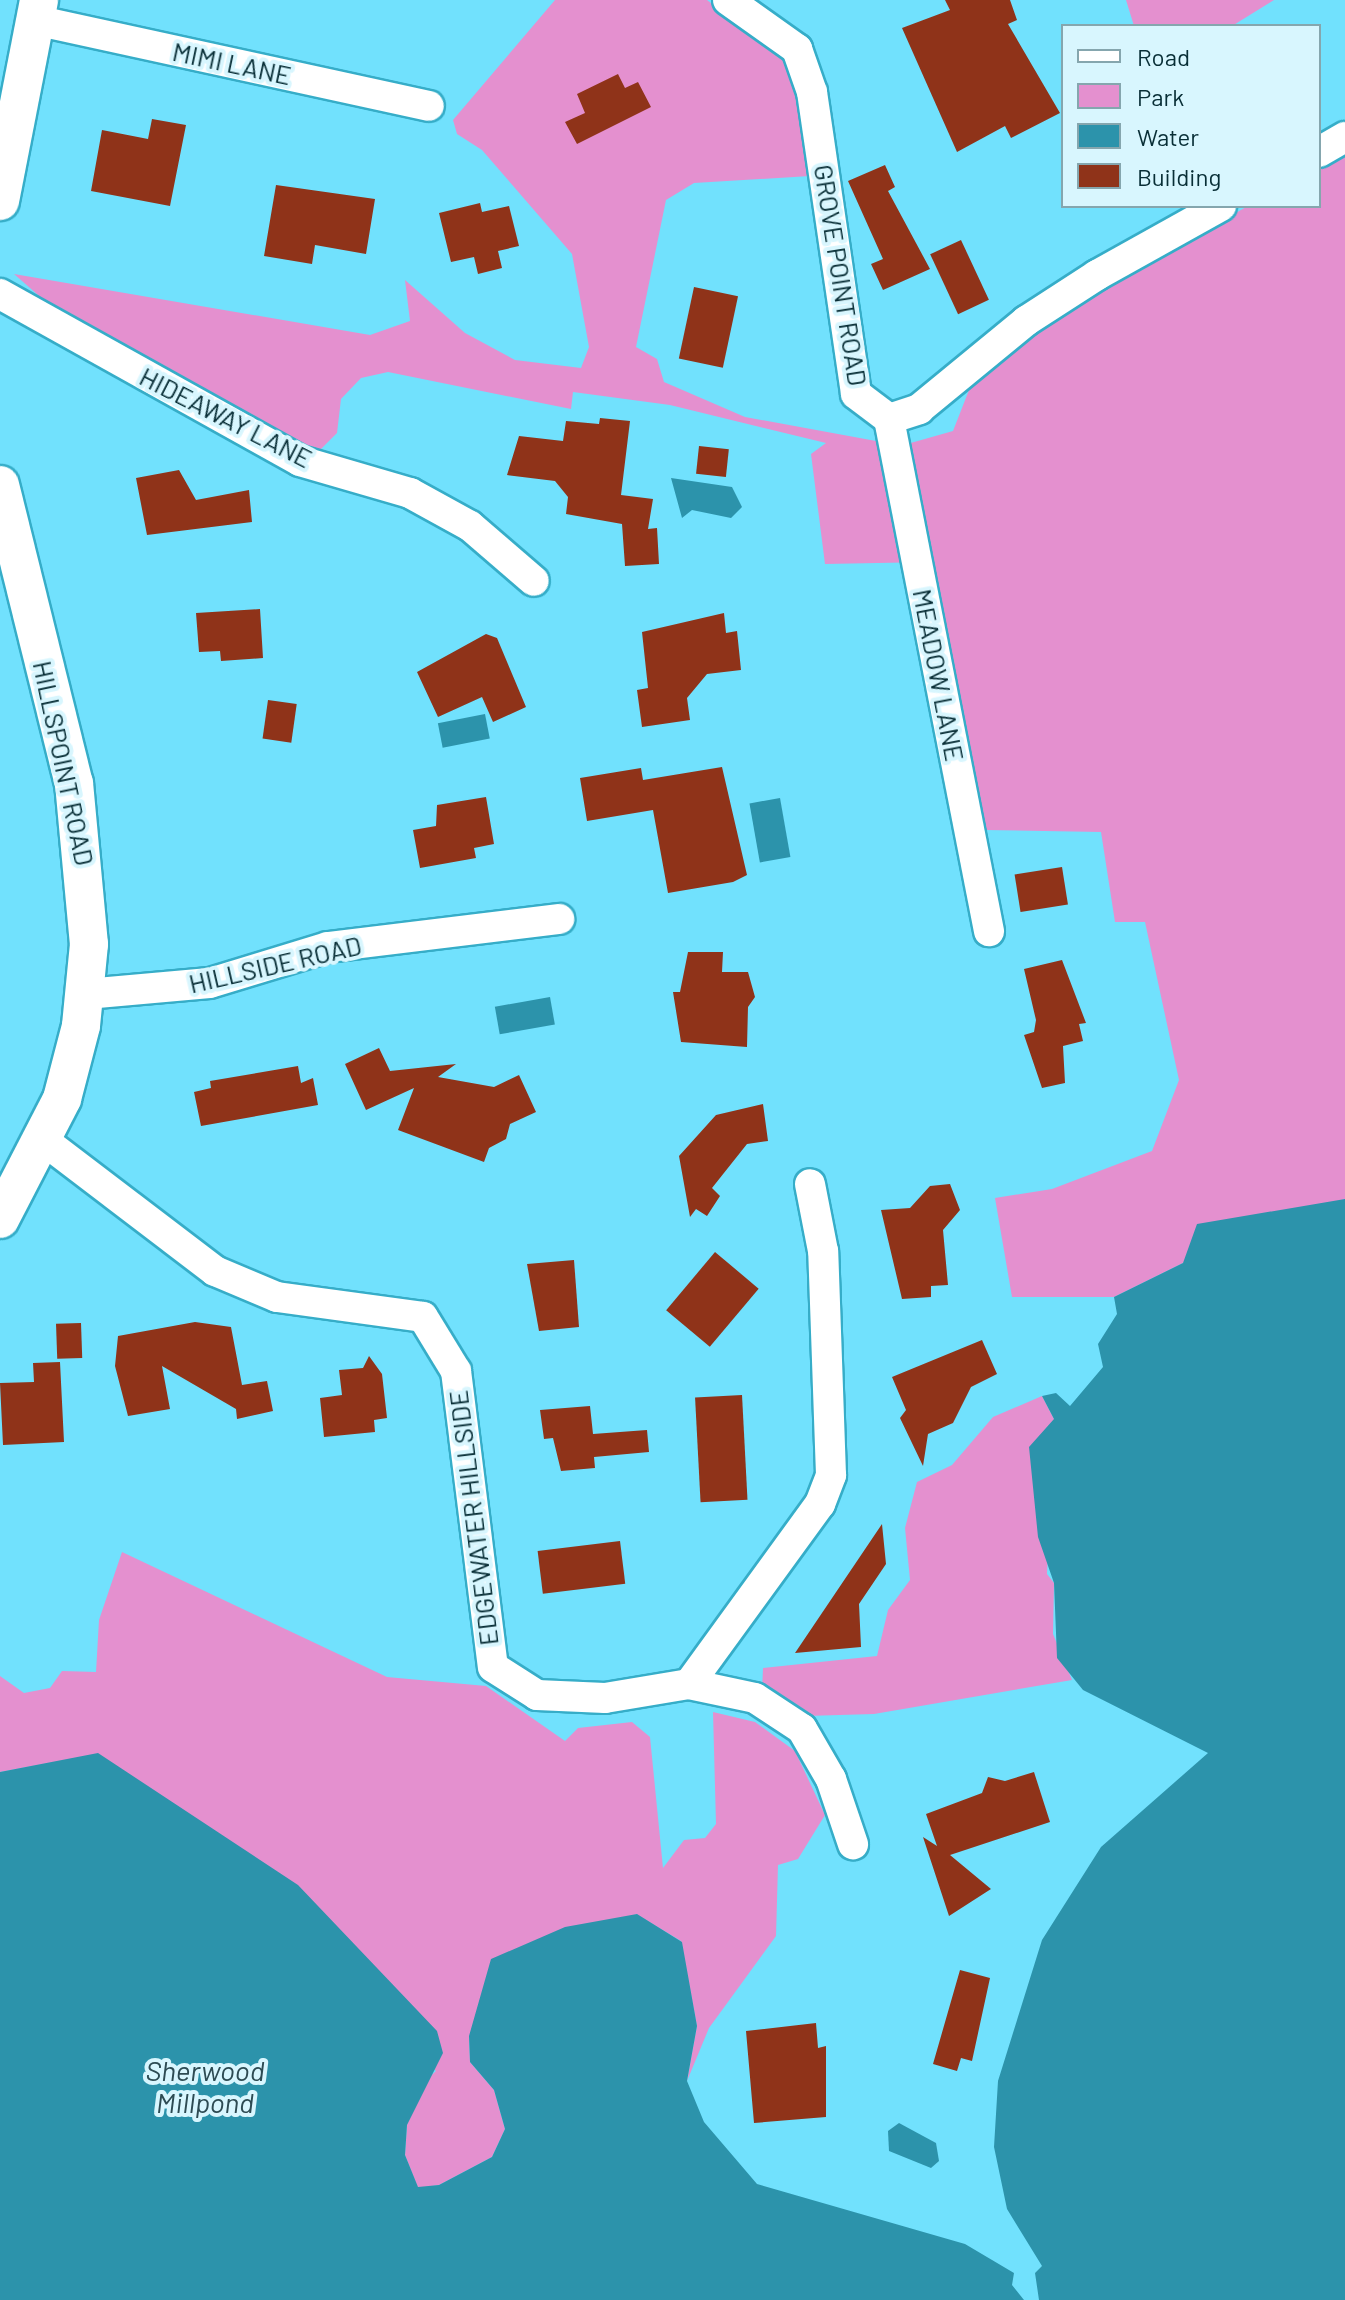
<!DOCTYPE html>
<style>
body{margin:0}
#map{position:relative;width:1345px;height:2300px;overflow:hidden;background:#71e1fd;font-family:Barlow,sans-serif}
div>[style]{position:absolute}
.green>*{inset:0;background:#e490cf}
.water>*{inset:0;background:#2c93ab;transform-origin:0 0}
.building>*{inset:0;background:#8f3319;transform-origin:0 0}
.roads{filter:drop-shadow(2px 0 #36adc8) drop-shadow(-2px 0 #36adc8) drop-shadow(0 2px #36adc8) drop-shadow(0 -2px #36adc8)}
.minor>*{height:30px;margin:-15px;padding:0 15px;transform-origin:15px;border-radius:15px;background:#fff}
.tertiary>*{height:38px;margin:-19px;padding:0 19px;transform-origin:19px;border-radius:19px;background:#fff}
span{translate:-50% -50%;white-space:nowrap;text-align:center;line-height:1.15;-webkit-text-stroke:8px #d8f6fe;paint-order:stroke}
.street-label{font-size:26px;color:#082e36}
.water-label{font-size:28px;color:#2d4b53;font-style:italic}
.legend{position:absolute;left:1061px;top:24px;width:260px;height:184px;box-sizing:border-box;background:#d8f6fe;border:2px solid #85a6ae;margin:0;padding:10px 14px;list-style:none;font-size:24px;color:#082e36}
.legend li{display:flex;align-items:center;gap:16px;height:40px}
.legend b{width:40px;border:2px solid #85a6ae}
</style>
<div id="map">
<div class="green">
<div style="clip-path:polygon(555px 0,707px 0,790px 64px,802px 88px,810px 176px,694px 183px,666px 200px,636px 347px,657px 359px,664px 382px,745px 417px,876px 441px,886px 450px,953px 431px,978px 367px,1031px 328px,1248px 206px,1319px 206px,1319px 167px,1345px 154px,1345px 1199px,1194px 1247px,1183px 1263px,1114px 1297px,1012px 1297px,995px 1198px,1052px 1189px,1152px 1151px,1179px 1080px,1145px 922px,1115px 922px,1101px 832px,985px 830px,930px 562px,825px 564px,811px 454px,826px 443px,670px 405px,573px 392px,571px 409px,388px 372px,361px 378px,341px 399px,337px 433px,314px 456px,85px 336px,14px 274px,370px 335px,410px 321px,405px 280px,465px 333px,515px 360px,581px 368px,589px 347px,572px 254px,482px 150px,457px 134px,453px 120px)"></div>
<div style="clip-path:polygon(1126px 0,1274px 0,1232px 26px,1134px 26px)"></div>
<div style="clip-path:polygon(1042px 1396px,1054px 1419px,1047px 1574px,1054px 1583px,1053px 1634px,1072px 1680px,874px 1714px,805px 1716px,762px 1692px,763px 1668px,877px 1656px,888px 1610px,910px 1580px,905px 1528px,917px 1482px,952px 1465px,993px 1417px)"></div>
<div style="clip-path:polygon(122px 1552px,387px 1677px,486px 1686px,565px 1741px,578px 1728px,632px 1722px,650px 1737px,663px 1868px,684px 1840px,705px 1838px,716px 1824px,713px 1712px,755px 1722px,795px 1751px,825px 1815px,798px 1859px,778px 1865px,776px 1936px,709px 2028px,687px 2081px,697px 2026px,681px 1941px,636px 1914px,469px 2036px,470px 2062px,494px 2090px,505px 2129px,492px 2157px,439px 2185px,418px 2188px,405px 2155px,407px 2125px,421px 2085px,436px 2071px,98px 1754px,0 1772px,0 1676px,24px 1693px,50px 1688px,62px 1671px,96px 1672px,99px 1620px)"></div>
</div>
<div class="water">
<div style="clip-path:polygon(671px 478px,732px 487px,742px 507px,731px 518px,692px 510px,682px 518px)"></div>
<div style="left:485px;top:714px;width:25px;height:48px;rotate:79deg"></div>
<div style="left:780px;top:798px;width:60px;height:31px;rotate:80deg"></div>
<div style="left:550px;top:997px;width:28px;height:56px;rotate:80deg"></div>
<div style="clip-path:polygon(1345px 1199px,1345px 2300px,1039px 2300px,1035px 2273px,1042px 2266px,1007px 2209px,994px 2147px,998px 2081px,1042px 1940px,1101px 1847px,1208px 1753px,1083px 1690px,1057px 1658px,1054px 1583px,1038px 1537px,1029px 1447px,1054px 1419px,1042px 1396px,1056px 1393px,1070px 1406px,1103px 1367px,1098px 1344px,1117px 1314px,1114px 1297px,1183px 1263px,1197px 1224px)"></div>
<div style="clip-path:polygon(98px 1753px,298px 1885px,437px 2031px,443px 2053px,407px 2125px,405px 2155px,418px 2187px,439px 2185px,492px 2157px,505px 2129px,494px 2090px,470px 2062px,469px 2036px,491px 1959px,565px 1927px,637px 1914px,682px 1942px,697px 2026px,687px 2081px,704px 2122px,757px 2184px,965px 2244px,1014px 2273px,1012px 2285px,1024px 2300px,0 2300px,0 1772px)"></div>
<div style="clip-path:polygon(899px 2123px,936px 2143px,939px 2161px,931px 2168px,889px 2151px,888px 2131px)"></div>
</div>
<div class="building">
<div style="clip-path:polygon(945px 0,1010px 0,1017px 20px,1008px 24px,1060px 113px,1011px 138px,1005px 126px,957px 152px,902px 28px,950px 10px)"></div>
<div style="clip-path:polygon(618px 74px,625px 88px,638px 82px,651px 107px,577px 144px,565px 122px,585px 113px,577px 94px)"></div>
<div style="clip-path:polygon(152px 119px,186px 125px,170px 206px,91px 191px,102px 130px,148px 139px)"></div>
<div style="clip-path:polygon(885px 165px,895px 187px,888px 191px,930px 269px,883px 290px,871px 264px,883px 259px,848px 181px)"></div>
<div style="clip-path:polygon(276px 185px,375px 199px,366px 254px,315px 245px,312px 264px,264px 256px)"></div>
<div style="clip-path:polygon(480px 203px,482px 212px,509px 206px,519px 246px,498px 251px,502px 268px,478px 274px,474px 257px,451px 262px,439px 213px)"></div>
<div style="left:961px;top:240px;width:66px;height:34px;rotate:65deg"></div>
<div style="left:694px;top:287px;width:45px;height:73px;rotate:12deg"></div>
<div style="clip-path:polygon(600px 418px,630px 421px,621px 495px,653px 499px,648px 529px,657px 528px,659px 564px,625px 566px,622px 524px,566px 514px,568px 497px,555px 481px,507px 475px,519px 436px,563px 441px,566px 421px,599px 424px)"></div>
<div style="left:699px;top:446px;width:30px;height:28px;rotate:6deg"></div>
<div style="clip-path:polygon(179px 470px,196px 500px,249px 490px,252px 522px,147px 535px,136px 478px)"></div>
<div style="clip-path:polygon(260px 609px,263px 658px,221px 661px,220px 651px,199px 652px,196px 613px)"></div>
<div style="clip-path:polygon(724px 613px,726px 633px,737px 631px,741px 670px,707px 674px,687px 698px,690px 720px,642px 727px,637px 690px,648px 688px,642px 632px)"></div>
<div style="clip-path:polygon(486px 634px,497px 638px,526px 707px,493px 722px,482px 697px,438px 717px,417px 672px)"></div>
<div style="left:268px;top:700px;width:29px;height:39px;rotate:8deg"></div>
<div style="clip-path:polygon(722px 767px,747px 875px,733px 882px,668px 893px,653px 810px,587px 821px,580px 778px,641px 768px,643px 780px)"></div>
<div style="clip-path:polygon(486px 797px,494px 844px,474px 848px,476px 858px,420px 868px,413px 830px,436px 826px,437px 805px)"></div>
<div style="left:1062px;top:867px;width:38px;height:48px;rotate:81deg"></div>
<div style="clip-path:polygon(688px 952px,723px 952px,722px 972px,748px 972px,755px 997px,748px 1007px,747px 1047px,681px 1042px,673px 992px,680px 992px)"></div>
<div style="clip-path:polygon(1062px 960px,1086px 1023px,1079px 1024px,1083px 1041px,1063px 1046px,1065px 1083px,1042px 1088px,1024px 1035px,1034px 1032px,1036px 1020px,1024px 969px)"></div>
<div style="clip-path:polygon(379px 1048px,390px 1071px,456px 1064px,438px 1077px,494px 1087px,519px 1075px,536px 1112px,510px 1124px,506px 1139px,489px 1148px,484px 1162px,398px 1130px,414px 1088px,366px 1110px,345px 1064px)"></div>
<div style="clip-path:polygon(298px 1066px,301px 1083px,313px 1078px,318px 1105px,201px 1126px,194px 1092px,211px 1088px,210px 1081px)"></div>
<div style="clip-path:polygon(763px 1104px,768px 1141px,747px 1144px,712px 1188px,720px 1196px,707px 1216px,696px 1209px,690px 1217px,679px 1156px,716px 1115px)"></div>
<div style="clip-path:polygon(950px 1184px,960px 1210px,943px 1230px,948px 1285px,931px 1286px,931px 1297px,902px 1299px,881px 1210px,910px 1208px,930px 1186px)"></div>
<div style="left:715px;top:1252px;width:57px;height:76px;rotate:40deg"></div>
<div style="clip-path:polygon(574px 1260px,579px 1327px,539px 1331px,527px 1264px)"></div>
<div style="clip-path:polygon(195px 1322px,231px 1327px,242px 1385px,267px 1381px,273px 1411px,237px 1419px,236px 1409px,162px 1366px,170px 1409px,128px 1416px,115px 1366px,118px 1336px)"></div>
<div style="left:81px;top:1323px;width:35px;height:25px;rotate:88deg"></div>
<div style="clip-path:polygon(982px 1340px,997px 1374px,971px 1387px,953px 1423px,928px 1434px,923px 1466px,900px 1418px,906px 1410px,892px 1377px)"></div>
<div style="clip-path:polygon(369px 1356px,382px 1374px,387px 1418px,374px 1420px,375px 1432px,324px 1437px,320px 1398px,342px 1395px,339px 1370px,363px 1368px)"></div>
<div style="clip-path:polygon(60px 1362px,64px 1442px,3px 1445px,0 1383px,34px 1382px,33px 1363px)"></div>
<div style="left:742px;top:1395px;width:105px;height:47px;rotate:87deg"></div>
<div style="clip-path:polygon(590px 1406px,593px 1434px,647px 1430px,649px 1452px,594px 1457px,595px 1468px,561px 1471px,553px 1438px,544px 1439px,540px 1410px)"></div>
<div style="clip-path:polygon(882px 1524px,886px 1564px,859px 1604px,861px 1647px,795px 1653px)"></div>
<div style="left:620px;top:1541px;width:43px;height:83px;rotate:83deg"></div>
<div style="clip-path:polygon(1034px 1772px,1050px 1822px,950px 1855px,991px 1889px,949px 1916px,923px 1837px,937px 1846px,926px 1814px,982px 1793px,988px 1777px,1005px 1781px)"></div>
<div style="clip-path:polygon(960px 1970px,990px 1978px,972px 2061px,961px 2058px,957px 2071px,933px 2064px)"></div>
<div style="clip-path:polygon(816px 2023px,818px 2048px,826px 2046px,826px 2117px,754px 2123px,746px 2031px)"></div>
</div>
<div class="roads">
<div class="minor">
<div style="left:728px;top:0;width:85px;rotate:35.4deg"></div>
<div style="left:797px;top:49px;width:46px;rotate:70.8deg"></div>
<div style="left:812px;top:92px;width:305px;rotate:81.7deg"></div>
<div style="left:856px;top:394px;width:41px;rotate:37.1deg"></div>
<div style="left:35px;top:20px;width:403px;rotate:12.3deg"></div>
<div style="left:1319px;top:152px;width:30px;rotate:-30deg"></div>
<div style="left:0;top:294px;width:343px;rotate:29.1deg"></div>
<div style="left:300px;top:461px;width:115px;rotate:16.2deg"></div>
<div style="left:410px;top:493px;width:68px;rotate:28.8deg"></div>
<div style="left:470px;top:526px;width:84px;rotate:40.7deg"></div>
<div style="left:889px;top:419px;width:522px;rotate:78.95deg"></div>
<div style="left:889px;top:419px;width:32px;rotate:-18deg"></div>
<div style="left:919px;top:409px;width:139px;rotate:-39.4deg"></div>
<div style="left:1026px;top:321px;width:85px;rotate:-32.9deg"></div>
<div style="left:1097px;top:275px;width:142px;rotate:-29.1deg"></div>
<div style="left:86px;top:994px;width:124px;rotate:-5.1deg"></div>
<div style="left:210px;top:983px;width:123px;rotate:-17deg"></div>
<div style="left:328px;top:947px;width:233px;rotate:-6.9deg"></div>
<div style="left:43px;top:1140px;width:216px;rotate:37.3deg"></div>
<div style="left:215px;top:1271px;width:67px;rotate:22.8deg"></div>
<div style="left:277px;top:1297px;width:147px;rotate:7.8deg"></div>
<div style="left:423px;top:1317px;width:63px;rotate:58.6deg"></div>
<div style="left:456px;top:1371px;width:298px;rotate:82.9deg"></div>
<div style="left:493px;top:1667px;width:52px;rotate:32.5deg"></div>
<div style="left:537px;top:1695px;width:68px;rotate:2.5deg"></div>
<div style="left:605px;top:1698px;width:85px;rotate:-9.5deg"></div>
<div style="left:689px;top:1684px;width:67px;rotate:12deg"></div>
<div style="left:755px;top:1698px;width:56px;rotate:33.4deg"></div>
<div style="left:802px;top:1729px;width:58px;rotate:59.9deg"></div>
<div style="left:831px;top:1779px;width:69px;rotate:71.3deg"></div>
<div style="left:689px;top:1684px;width:223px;rotate:-54deg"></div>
<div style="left:820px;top:1504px;width:31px;rotate:-69deg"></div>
<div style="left:831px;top:1475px;width:224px;rotate:-92deg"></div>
<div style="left:823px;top:1251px;width:68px;rotate:-101deg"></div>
</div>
<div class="tertiary">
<div style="left:0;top:201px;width:205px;rotate:-79deg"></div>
<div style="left:0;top:485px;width:307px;rotate:76.1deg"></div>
<div style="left:74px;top:783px;width:162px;rotate:84.7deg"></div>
<div style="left:89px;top:944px;width:82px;rotate:95.6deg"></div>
<div style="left:81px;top:1026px;width:75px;rotate:104.6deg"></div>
<div style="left:62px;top:1099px;width:135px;rotate:117.3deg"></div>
</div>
</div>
<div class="street-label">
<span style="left:232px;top:63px;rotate:12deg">MIMI LANE</span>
<span style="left:841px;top:275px;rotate:81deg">GROVE POINT ROAD</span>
<span style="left:226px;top:417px;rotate:27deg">HIDEAWAY LANE</span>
<span style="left:939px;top:675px;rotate:79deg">MEADOW LANE</span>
<span style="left:64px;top:763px;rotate:78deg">HILLSPOINT ROAD</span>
<span style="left:275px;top:964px;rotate:-13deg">HILLSIDE ROAD</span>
<span style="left:473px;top:1518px;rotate:-97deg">EDGEWATER HILLSIDE</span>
</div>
<div class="water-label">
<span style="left:205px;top:2086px">Sherwood<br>Millpond</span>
</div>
<ul class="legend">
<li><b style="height:10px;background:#fff"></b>Road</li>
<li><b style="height:22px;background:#e490cf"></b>Park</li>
<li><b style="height:22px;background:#2c93ab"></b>Water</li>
<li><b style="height:22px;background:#8f3319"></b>Building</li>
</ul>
</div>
